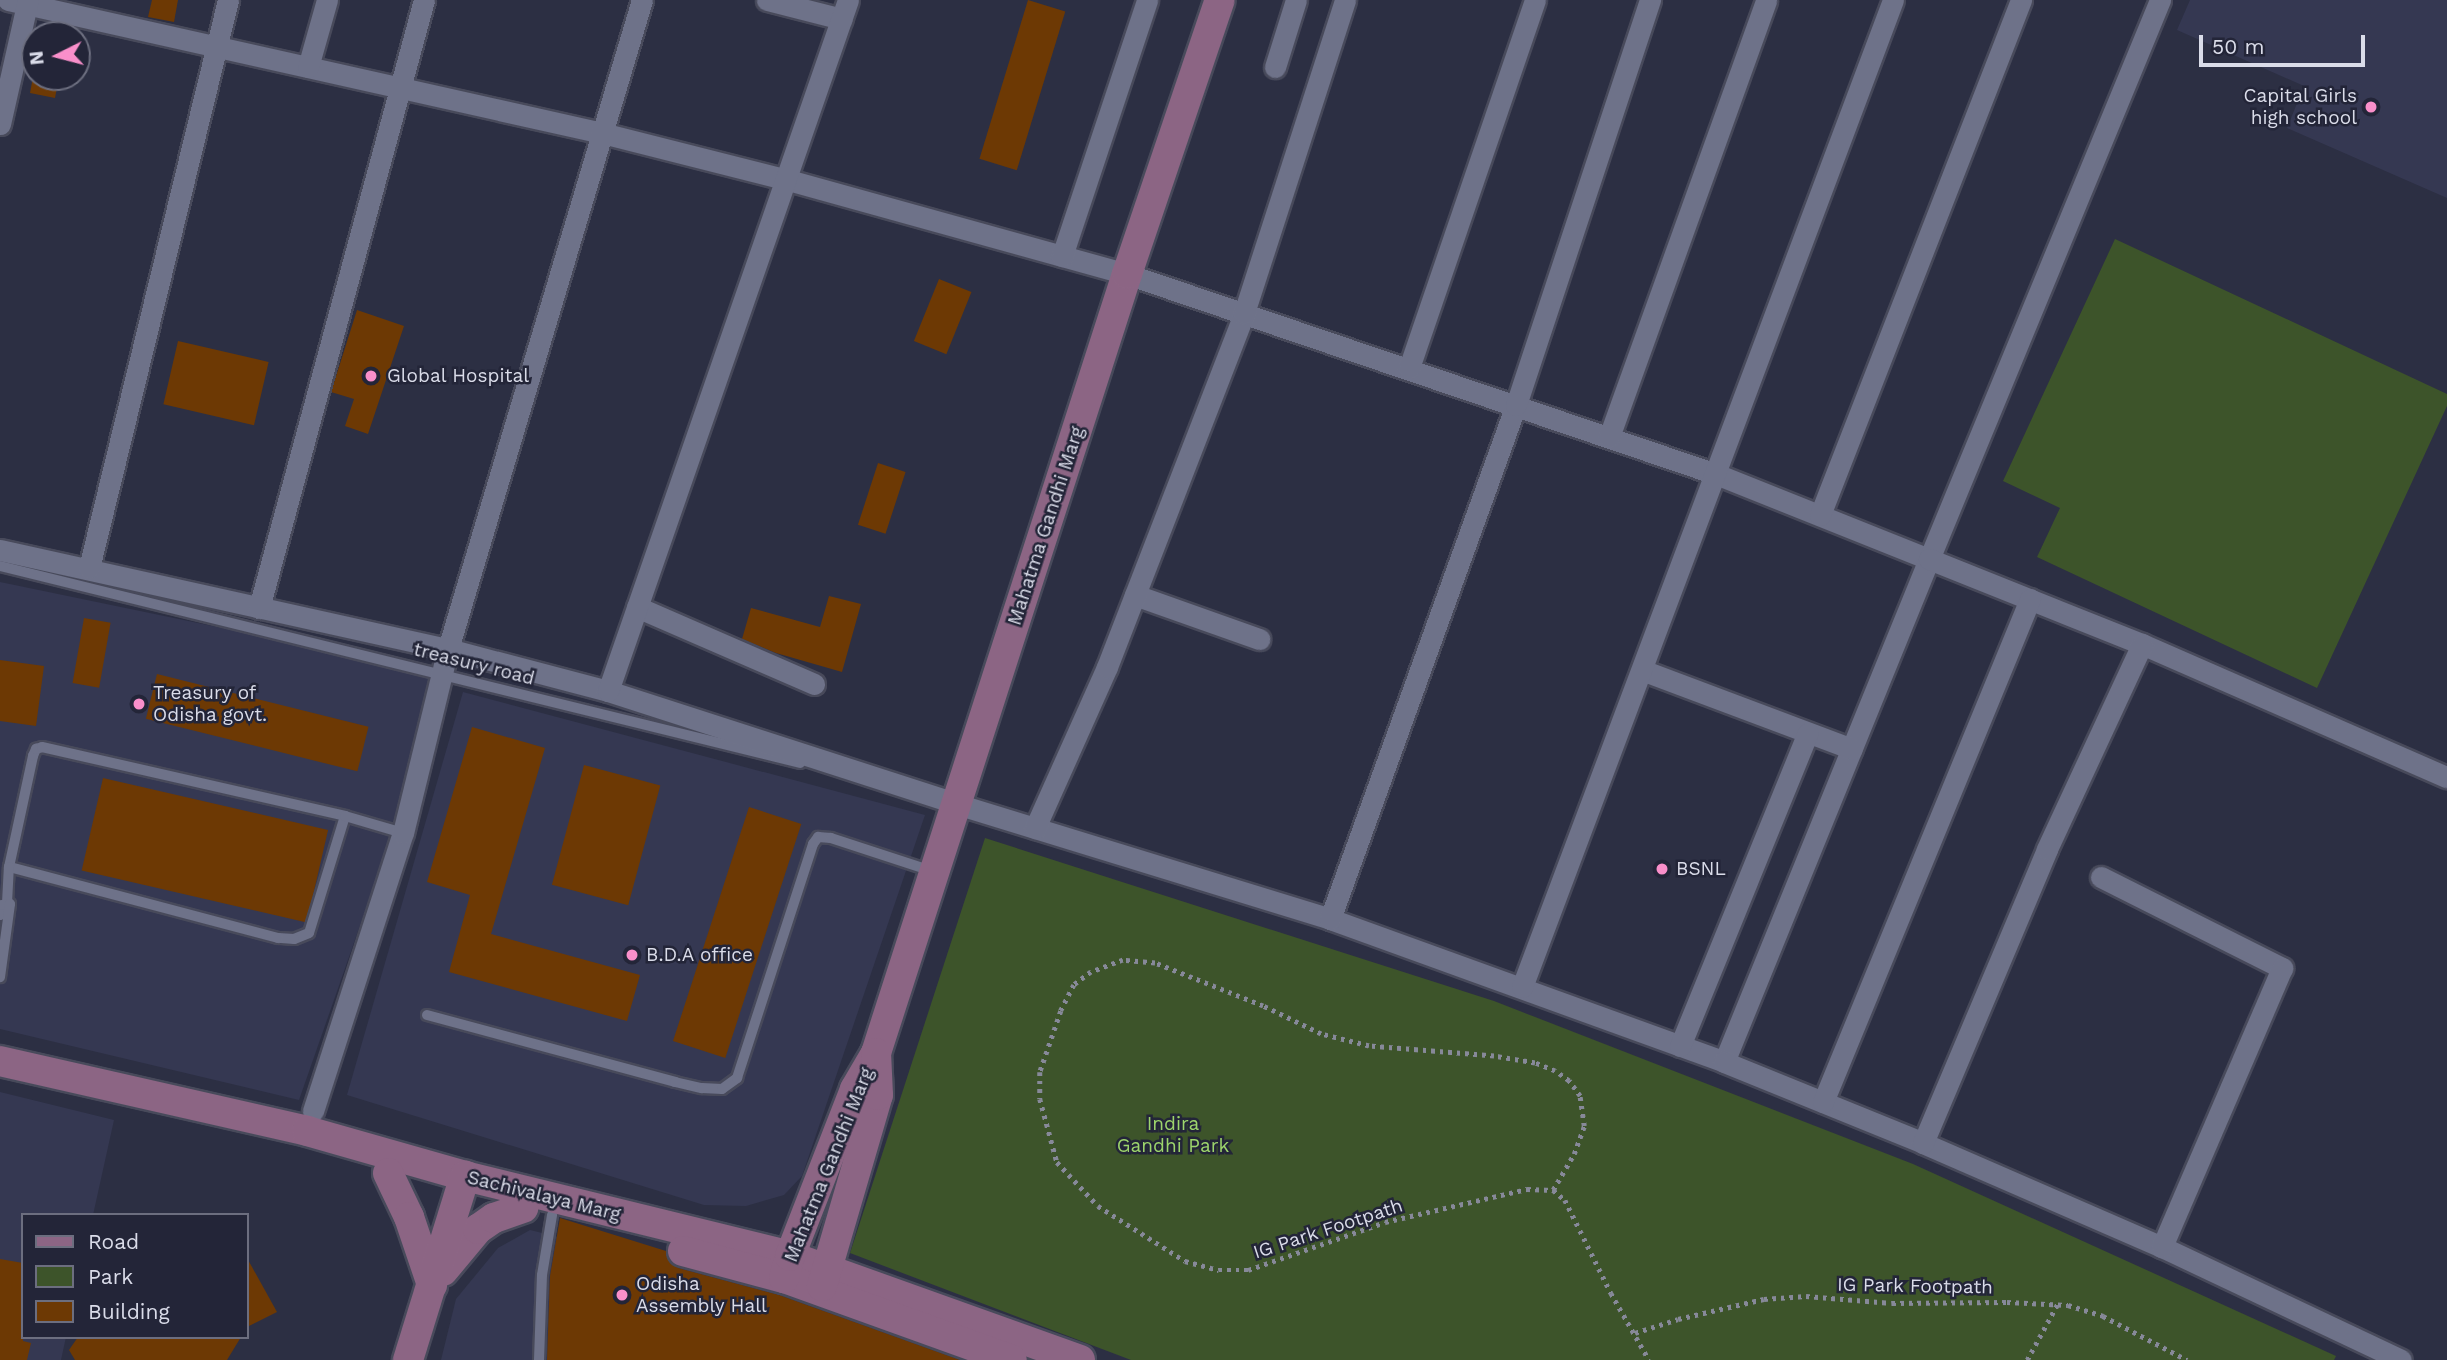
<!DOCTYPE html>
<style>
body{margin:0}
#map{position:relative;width:2447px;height:1360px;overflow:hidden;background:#2c2f43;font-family:"Work Sans",sans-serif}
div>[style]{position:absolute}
.built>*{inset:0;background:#353852}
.green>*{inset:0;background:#3d542a}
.building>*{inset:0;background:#6d3904;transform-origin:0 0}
.path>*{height:4.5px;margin-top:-2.25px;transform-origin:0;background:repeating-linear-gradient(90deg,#878999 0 3.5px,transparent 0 8.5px)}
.roads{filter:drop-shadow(2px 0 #484a5b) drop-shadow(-2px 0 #484a5b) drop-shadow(0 2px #484a5b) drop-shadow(0 -2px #484a5b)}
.lane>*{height:10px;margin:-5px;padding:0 5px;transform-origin:5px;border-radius:5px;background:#6e7289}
.street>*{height:21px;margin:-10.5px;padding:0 10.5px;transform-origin:10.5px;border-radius:10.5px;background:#6e7289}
.secondary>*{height:30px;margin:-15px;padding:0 15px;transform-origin:15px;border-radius:15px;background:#8c6584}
.dots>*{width:19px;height:19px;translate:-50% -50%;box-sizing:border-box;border:4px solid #232538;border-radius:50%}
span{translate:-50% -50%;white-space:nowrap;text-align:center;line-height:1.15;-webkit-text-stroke:5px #232538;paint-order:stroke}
.poi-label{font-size:19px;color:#dadce9}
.right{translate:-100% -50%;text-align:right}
.left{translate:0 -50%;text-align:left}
.street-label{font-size:19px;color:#dadce9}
.park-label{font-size:19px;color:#9dd56c}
.legend{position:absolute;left:21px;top:1213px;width:228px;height:126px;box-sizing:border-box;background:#232538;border:2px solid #6c6e7f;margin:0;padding:9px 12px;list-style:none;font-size:21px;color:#dadce9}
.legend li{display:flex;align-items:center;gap:14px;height:35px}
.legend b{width:35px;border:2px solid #6c6e7f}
.north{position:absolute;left:21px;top:21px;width:70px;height:70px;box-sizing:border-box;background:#232538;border:2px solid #6c6e7f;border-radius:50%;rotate:264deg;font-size:19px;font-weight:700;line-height:28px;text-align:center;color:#dadce9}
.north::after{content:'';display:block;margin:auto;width:24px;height:32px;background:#f98fca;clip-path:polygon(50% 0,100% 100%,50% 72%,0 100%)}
.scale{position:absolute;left:2199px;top:35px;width:166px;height:32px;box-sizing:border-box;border:4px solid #dadce9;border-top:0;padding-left:9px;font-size:21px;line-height:24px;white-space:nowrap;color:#dadce9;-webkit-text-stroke:5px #232538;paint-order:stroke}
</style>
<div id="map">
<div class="built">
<div style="clip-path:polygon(2190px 0,2447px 0,2447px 198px,2287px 128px,2304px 86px,2177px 30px)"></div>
<div style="clip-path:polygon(0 582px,435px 672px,400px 811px,299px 1100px,0 1029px)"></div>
<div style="clip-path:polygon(463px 692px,925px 815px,802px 1176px,784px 1195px,746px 1206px,704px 1205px,347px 1095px)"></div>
<div style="clip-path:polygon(0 1092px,114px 1120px,93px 1215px,23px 1215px,23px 1337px,66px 1337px,61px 1360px,0 1360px)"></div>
<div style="clip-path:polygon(530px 1230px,772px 1290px,978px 1360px,441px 1360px,456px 1299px,498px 1248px)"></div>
</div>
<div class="green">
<div style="clip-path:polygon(2115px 239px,2447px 394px,2447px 406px,2317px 688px,2037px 557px,2060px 508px,2003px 481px)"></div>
<div style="clip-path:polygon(985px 838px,1494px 1001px,1913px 1164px,2336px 1356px,2334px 1360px,1131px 1360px,850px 1253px)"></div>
</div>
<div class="building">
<div style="clip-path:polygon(152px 0,178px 0,174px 22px,148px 17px)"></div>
<div style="left:1028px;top:0;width:39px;height:166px;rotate:17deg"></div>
<div style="clip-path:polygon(33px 77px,59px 77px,55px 98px,30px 93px)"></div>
<div style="left:939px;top:279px;width:35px;height:67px;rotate:22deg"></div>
<div style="clip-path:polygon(357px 310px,404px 326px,368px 434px,345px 426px,354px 399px,331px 392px)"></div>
<div style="left:178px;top:341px;width:93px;height:65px;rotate:13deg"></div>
<div style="left:878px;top:463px;width:29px;height:65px;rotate:18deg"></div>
<div style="clip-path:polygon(829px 596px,861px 604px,842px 672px,776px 653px,742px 639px,751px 608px,820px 627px)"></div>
<div style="left:84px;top:618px;width:27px;height:66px;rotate:10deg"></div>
<div style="clip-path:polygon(0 660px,44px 666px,36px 726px,0 721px)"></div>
<div style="left:157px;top:674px;width:218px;height:46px;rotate:14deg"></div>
<div style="clip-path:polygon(472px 727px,545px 748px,491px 934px,640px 975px,627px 1021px,449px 972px,470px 895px,427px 882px)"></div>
<div style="left:584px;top:765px;width:79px;height:124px;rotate:15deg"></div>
<div style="left:103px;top:778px;width:231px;height:95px;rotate:13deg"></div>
<div style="left:749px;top:807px;width:55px;height:246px;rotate:18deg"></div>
<div style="clip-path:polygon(560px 1218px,666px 1251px,670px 1263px,678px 1268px,779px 1295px,960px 1360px,547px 1360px,550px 1276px)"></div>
<div style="clip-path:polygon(247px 1258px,277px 1312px,247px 1327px)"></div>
<div style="clip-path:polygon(0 1259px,23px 1263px,23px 1341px,31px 1343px,27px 1360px,0 1360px)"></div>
<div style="clip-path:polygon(78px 1337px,241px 1337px,227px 1360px,75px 1360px,69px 1350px)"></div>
</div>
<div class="path">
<div style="left:1553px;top:1190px;width:42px;rotate:-59.7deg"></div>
<div style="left:1574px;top:1154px;width:30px;rotate:-70deg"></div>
<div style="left:1584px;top:1126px;width:30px;rotate:-98deg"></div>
<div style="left:1580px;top:1096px;width:19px;rotate:-126deg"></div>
<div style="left:1569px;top:1081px;width:17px;rotate:-144deg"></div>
<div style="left:1555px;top:1071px;width:22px;rotate:-158deg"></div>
<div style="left:1535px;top:1063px;width:42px;rotate:-170.3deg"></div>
<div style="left:1494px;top:1056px;width:125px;rotate:-175.4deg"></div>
<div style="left:1369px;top:1046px;width:49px;rotate:-166deg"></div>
<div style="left:1321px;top:1034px;width:64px;rotate:-154.2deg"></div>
<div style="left:1263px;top:1006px;width:116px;rotate:-158.3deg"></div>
<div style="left:1155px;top:963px;width:32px;rotate:-175deg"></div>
<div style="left:1123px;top:960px;width:34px;rotate:159deg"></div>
<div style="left:1091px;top:972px;width:21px;rotate:143deg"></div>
<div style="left:1074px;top:985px;width:29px;rotate:117deg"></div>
<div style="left:1061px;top:1011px;width:65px;rotate:109deg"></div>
<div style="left:1040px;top:1072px;width:27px;rotate:90deg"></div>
<div style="left:1040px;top:1099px;width:65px;rotate:74.9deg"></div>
<div style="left:1057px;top:1162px;width:60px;rotate:47deg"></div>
<div style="left:1098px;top:1206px;width:103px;rotate:32.3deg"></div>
<div style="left:1185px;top:1261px;width:35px;rotate:15deg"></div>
<div style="left:1219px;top:1270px;width:29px"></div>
<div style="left:1248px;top:1270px;width:145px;rotate:-19.3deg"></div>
<div style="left:1385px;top:1222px;width:146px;rotate:-13.1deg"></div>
<div style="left:1527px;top:1189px;width:26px;rotate:2deg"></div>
<div style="left:1553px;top:1190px;width:16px;rotate:40deg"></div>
<div style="left:1565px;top:1200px;width:104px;rotate:63.7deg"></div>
<div style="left:1611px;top:1293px;width:77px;rotate:60.4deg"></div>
<div style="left:1635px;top:1333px;width:45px;rotate:-18deg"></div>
<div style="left:1678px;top:1319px;width:88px;rotate:-13.1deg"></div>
<div style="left:1764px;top:1299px;width:42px;rotate:-4.1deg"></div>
<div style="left:1806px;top:1296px;width:86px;rotate:4.7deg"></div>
<div style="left:1892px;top:1303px;width:115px;rotate:-0.5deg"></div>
<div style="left:2007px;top:1302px;width:61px;rotate:2.8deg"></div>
<div style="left:2068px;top:1305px;width:37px;rotate:17deg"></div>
<div style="left:2103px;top:1316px;width:95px;rotate:27.6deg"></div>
<div style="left:2027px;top:1360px;width:63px;rotate:-61.4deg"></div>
</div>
<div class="roads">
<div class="lane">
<div style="left:0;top:566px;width:824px;rotate:13.83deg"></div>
<div style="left:345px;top:816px;width:122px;rotate:107.1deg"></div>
<div style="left:309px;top:933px;width:16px;rotate:158deg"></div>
<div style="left:294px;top:939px;width:16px;rotate:-176deg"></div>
<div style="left:278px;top:938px;width:278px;rotate:-165.2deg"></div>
<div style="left:9px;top:867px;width:114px;rotate:-77.8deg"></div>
<div style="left:33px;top:756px;width:8px;rotate:-67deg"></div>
<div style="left:36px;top:749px;width:6px;rotate:-18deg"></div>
<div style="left:42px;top:747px;width:311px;rotate:12.8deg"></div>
<div style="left:345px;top:816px;width:60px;rotate:16.3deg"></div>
<div style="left:7px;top:903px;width:36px;rotate:-87deg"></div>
<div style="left:0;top:915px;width:10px;rotate:-79deg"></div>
<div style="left:2px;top:905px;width:8px;rotate:-7deg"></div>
<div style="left:10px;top:904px;width:74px;rotate:97.8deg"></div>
<div style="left:427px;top:1015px;width:257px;rotate:15.1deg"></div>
<div style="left:675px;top:1082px;width:28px;rotate:13deg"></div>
<div style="left:702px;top:1088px;width:20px;rotate:3deg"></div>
<div style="left:722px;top:1089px;width:19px;rotate:-36deg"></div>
<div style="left:737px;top:1078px;width:246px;rotate:-72deg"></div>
<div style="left:813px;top:844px;width:9px;rotate:-54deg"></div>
<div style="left:818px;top:837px;width:13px;rotate:4deg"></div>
<div style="left:831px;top:838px;width:106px;rotate:18.1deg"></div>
<div style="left:539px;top:1360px;width:85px;rotate:-88deg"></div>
<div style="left:542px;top:1275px;width:61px;rotate:-80.5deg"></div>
</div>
<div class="street">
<div style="left:8px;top:0;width:609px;rotate:12.62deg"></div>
<div style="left:602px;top:133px;width:192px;rotate:14.2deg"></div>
<div style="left:788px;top:180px;width:352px;rotate:15.5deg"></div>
<div style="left:1127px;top:274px;width:622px;rotate:18.76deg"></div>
<div style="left:1716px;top:474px;width:229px;rotate:21.8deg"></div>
<div style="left:1929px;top:559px;width:543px;rotate:112.17deg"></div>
<div style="left:767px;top:0;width:77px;rotate:14.2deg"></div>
<div style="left:2160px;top:0;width:605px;rotate:112.45deg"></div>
<div style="left:1929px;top:559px;width:229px;rotate:21.8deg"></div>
<div style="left:2142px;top:644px;width:333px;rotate:23.6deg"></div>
<div style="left:308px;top:67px;width:70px;rotate:-74.2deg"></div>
<div style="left:1275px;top:67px;width:70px;rotate:-72.6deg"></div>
<div style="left:0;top:124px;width:127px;rotate:-77.3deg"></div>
<div style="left:1062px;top:256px;width:270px;rotate:-71.6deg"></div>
<div style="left:1409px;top:368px;width:389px;rotate:-71.1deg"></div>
<div style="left:1609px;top:437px;width:464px;rotate:-70.2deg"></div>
<div style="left:1820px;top:515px;width:553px;rotate:-68.68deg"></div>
<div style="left:0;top:550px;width:459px;rotate:12.5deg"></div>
<div style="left:448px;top:649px;width:165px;rotate:14.7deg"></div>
<div style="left:608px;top:691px;width:367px;rotate:17.9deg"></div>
<div style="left:957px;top:804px;width:390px;rotate:17.1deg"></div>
<div style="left:1330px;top:919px;width:419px;rotate:19.9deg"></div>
<div style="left:1724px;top:1062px;width:215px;rotate:22.1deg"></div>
<div style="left:1923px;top:1143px;width:261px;rotate:23.5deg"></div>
<div style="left:2162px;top:1247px;width:264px;rotate:25.3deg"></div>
<div style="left:89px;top:568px;width:585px;rotate:-76.25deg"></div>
<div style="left:1135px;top:595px;width:132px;rotate:19.5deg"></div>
<div style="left:637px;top:607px;width:193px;rotate:23.5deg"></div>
<div style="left:259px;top:608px;width:630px;rotate:-74.82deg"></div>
<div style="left:1642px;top:670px;width:224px;rotate:20.6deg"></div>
<div style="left:608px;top:691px;width:731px;rotate:-70.85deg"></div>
<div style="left:1035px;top:828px;width:176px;rotate:-65.9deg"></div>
<div style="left:1107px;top:667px;width:380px;rotate:-68.8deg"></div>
<div style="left:1244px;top:313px;width:329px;rotate:-72.1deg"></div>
<div style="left:2101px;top:877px;width:203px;rotate:26.7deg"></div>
<div style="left:2282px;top:968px;width:304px;rotate:113.3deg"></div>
<div style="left:1330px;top:919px;width:547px;rotate:-70.11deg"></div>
<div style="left:1516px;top:405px;width:427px;rotate:-71.7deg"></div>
<div style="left:1522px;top:987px;width:1054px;rotate:-69.4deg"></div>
<div style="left:1680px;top:1046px;width:338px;rotate:-67.8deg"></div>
<div style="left:1823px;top:1102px;width:544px;rotate:-67.63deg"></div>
<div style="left:313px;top:1111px;width:292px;rotate:-72.1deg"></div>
<div style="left:403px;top:833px;width:189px;rotate:-76.3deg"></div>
<div style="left:448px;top:649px;width:677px;rotate:-73.36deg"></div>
<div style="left:1923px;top:1143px;width:319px;rotate:-67.1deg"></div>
<div style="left:2047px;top:849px;width:226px;rotate:-65.1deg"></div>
</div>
<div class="secondary">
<div style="left:0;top:1061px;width:315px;rotate:12.8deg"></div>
<div style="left:307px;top:1131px;width:164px;rotate:15.9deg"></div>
<div style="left:465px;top:1176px;width:335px;rotate:13.8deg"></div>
<div style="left:790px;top:1256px;width:308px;rotate:19.7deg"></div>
<div style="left:388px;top:1173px;width:49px;rotate:64.5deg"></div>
<div style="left:409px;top:1217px;width:72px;rotate:71.3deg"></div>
<div style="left:683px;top:1251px;width:105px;rotate:15deg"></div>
<div style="left:784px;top:1278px;width:242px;rotate:19.8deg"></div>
<div style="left:443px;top:1271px;width:55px;rotate:-50.2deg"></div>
<div style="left:478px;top:1229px;width:19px;rotate:-35deg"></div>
<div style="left:494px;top:1218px;width:31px;rotate:-19deg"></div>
<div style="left:784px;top:1278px;width:23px;rotate:-75deg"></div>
<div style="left:790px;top:1256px;width:179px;rotate:-68.7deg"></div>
<div style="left:855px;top:1089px;width:42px;rotate:-59.7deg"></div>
<div style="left:876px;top:1053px;width:818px;rotate:-72.14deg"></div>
<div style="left:1127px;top:274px;width:289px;rotate:-71.3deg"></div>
<div style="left:822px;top:1286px;width:199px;rotate:-73.7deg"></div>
<div style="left:878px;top:1095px;width:42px;rotate:-92.7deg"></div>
<div style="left:408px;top:1360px;width:193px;rotate:-72.8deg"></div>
</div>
</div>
<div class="dots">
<div style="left:2371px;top:107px;background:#f98fca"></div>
<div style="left:371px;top:376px;background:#f98fca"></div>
<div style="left:139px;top:704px;background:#f98fca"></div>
<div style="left:1662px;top:869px;background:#f98fca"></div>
<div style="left:632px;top:955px;background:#f98fca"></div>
<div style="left:622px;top:1295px;background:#f98fca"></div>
</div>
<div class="poi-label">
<span class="right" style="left:2357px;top:107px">Capital Girls<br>high school</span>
<span class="left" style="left:387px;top:376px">Global Hospital</span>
<span class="left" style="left:153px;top:704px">Treasury of<br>Odisha govt.</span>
<span class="left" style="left:1676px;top:869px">BSNL</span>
<span class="left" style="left:646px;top:955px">B.D.A office</span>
<span class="left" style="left:636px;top:1295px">Odisha<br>Assembly Hall</span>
</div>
<div class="street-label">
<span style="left:1046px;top:526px;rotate:-72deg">Mahatma Gandhi Marg</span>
<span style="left:474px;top:664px;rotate:14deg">treasury road</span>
<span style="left:829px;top:1165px;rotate:-68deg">Mahatma Gandhi Marg</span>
<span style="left:544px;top:1196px;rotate:14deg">Sachivalaya Marg</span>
<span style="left:1328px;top:1229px;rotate:-18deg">IG Park Footpath</span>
<span style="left:1915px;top:1286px;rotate:1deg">IG Park Footpath</span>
</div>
<div class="park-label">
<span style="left:1173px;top:1135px">Indira<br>Gandhi Park</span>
</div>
<ul class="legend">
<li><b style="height:9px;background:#8c6584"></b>Road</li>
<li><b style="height:19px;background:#3d542a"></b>Park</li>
<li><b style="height:19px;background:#6d3904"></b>Building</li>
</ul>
<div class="north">N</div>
<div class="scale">50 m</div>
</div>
